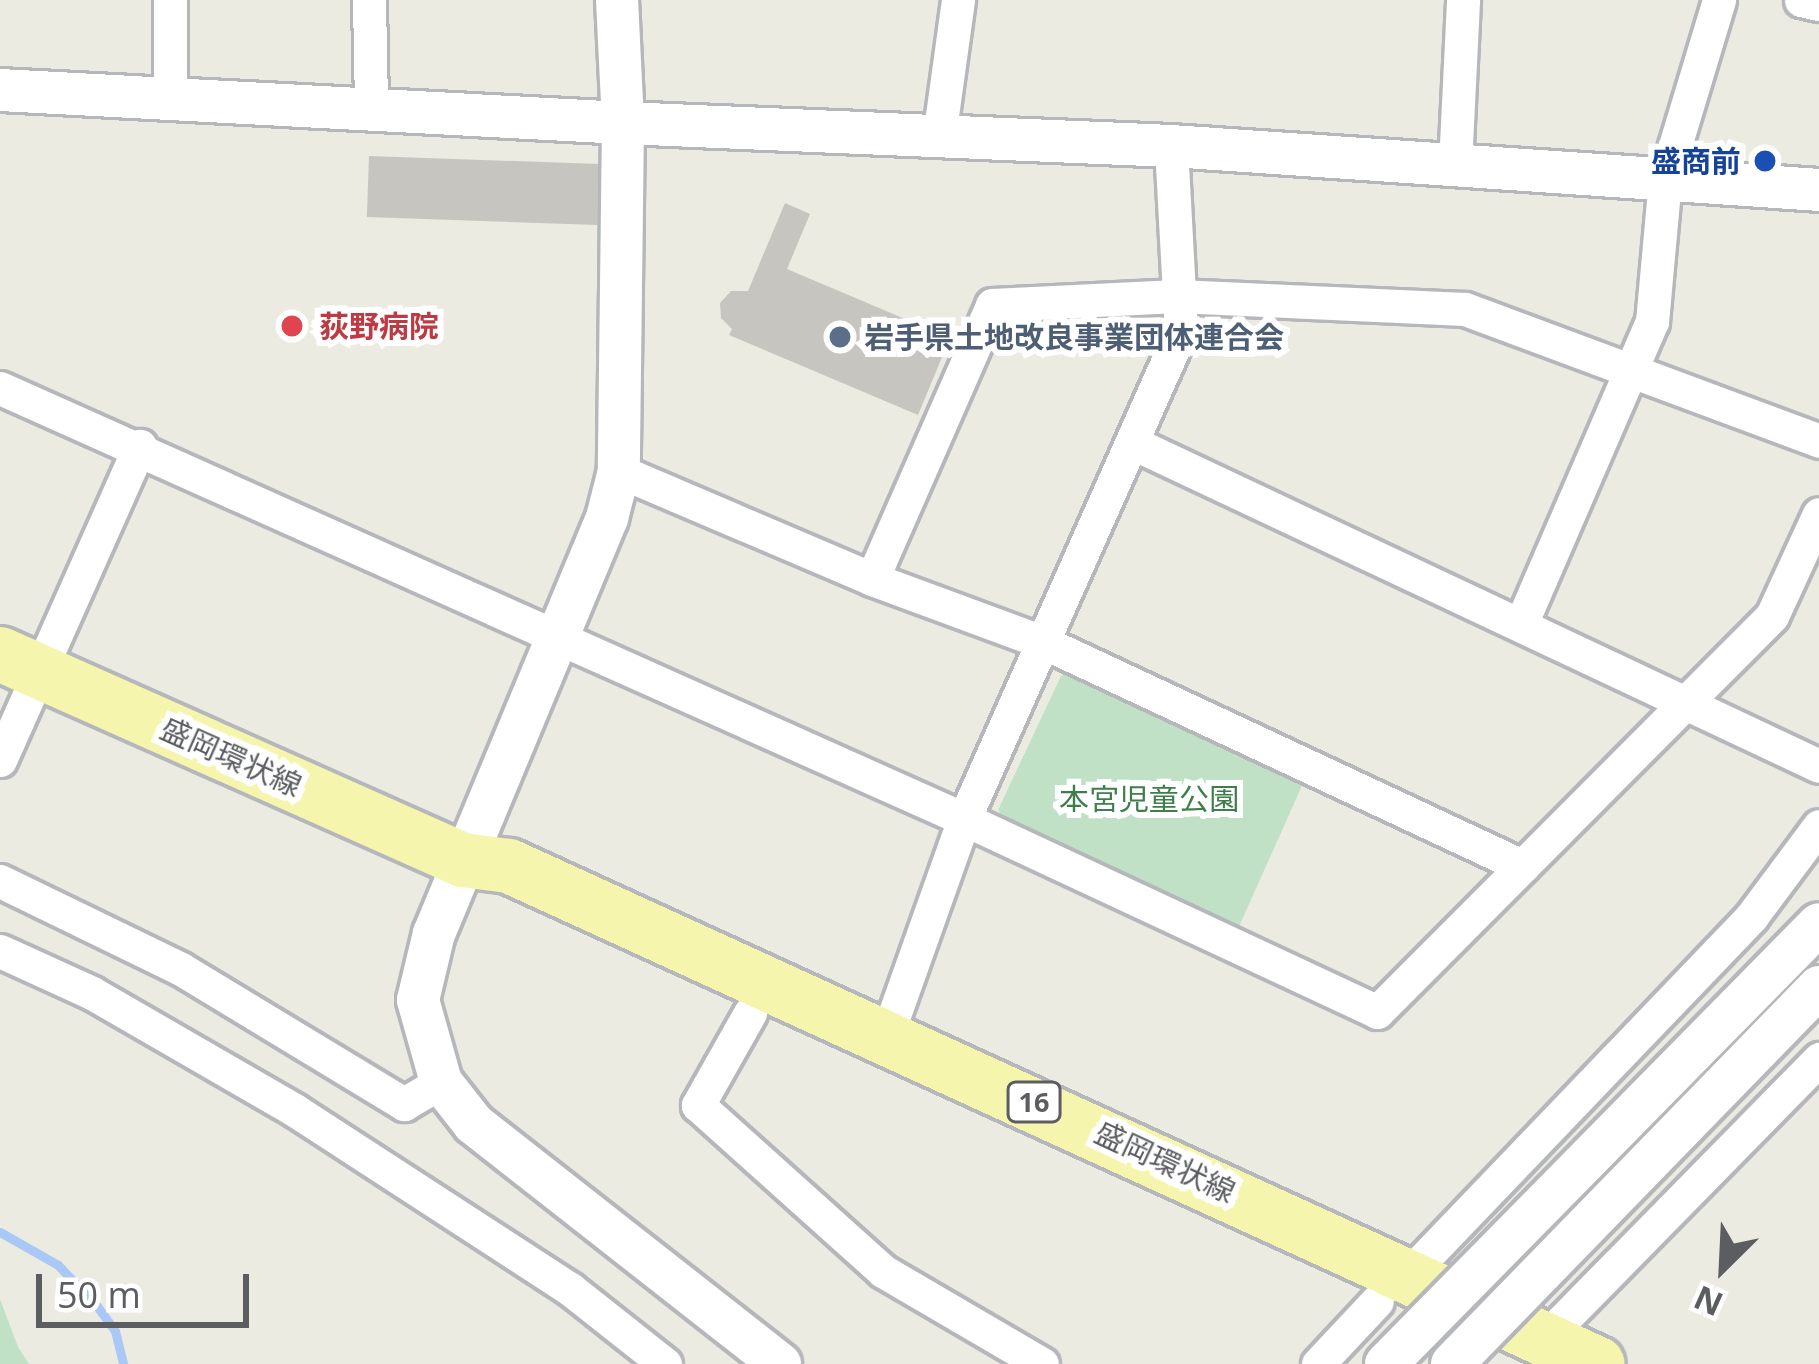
<!DOCTYPE html>
<meta charset="utf-8">
<style>
body{margin:0}
#map{position:relative;width:1819px;height:1364px;overflow:hidden;background:#ecebe2;font-family:"Open Sans","Noto Sans JP",sans-serif}
div>[style]{position:absolute}
.green>*{inset:0;background:#c1e1c7}
.stream>*{height:9px;margin:-4.5px;padding:0 4.5px;transform-origin:4.5px;border-radius:4.5px;background:#a9c8f5}
.building>*{inset:0;background:#c7c5bf;transform-origin:0 0}
.roads{filter:drop-shadow(3px 0 #b5b7bb) drop-shadow(-3px 0 #b5b7bb) drop-shadow(0 3px #b5b7bb) drop-shadow(0 -3px #b5b7bb)}
.minor>*{height:33px;margin:-16.5px;padding:0 16.5px;transform-origin:16.5px;border-radius:16.5px;background:#fff}
.tertiary>*{height:42px;margin:-21px;padding:0 21px;transform-origin:21px;border-radius:21px;background:#fff}
.primary>*{height:54px;margin:-27px;padding:0 27px;transform-origin:27px;border-radius:27px;background:#f5f5ae}
.bridges{filter:drop-shadow(3px 0 #b5b7bb) drop-shadow(-3px 0 #b5b7bb) drop-shadow(0 3px #b5b7bb) drop-shadow(0 -3px #b5b7bb)}
.tertiary-bridge>*{height:42px;margin:-21px;padding:0 21px;transform-origin:21px;border-radius:21px;background:#fff}
.dots>*{width:33px;height:33px;translate:-50% -50%;box-sizing:border-box;border:6px solid #fff;border-radius:50%}
span{translate:-50% -50%;white-space:nowrap;text-align:center;line-height:1.15;-webkit-text-stroke:12px #fff;paint-order:stroke}
.shield-label span{padding:3px 9px;background:#fff;border:3px solid;border-radius:9px;-webkit-text-stroke-width:0}
.shield-label{font-size:27px;color:#5b5d61;font-weight:700}
.transit-label{font-size:30px;color:#164399;font-weight:700}
.right{translate:-100% -50%;text-align:right}
.health-label{font-size:30px;color:#be3a42;font-weight:700}
.left{translate:0 -50%;text-align:left}
.service-label{font-size:30px;color:#4e5e75;font-weight:700}
.street-label{font-size:30px;color:#5b5d61}
.park-label{font-size:30px;color:#3d7e4b}
.north{position:absolute;left:1663px;top:1208px;width:120px;height:120px;-webkit-text-stroke:9px #fff;paint-order:stroke;rotate:204deg;font-size:33px;font-weight:700;line-height:48px;text-align:center;color:#5b5d61}
.north::after{content:'';display:block;margin:auto;width:42px;height:54px;background:#5b5d61;clip-path:polygon(50% 0,100% 100%,50% 72%,0 100%)}
.scale{position:absolute;left:36px;top:1274px;width:213px;height:54px;box-sizing:border-box;border:6px solid #5b5d61;border-top:0;padding-left:15px;font-size:36px;line-height:42px;white-space:nowrap;color:#5b5d61;-webkit-text-stroke:9px #fff;paint-order:stroke}
</style>
<div id="map">
<div class="green">
<div style="clip-path:polygon(1072px 672px,1305px 779px,1237px 931px,1006px 825px,998px 810px,1061px 676px)"></div>
<div style="clip-path:polygon(0 1299px,18px 1347px,29px 1364px,0 1364px)"></div>
</div>
<div class="stream">
<div style="left:0;top:1232px;width:67px;rotate:29.6deg"></div>
<div style="left:58px;top:1265px;width:57px;rotate:46.4deg"></div>
<div style="left:97px;top:1306px;width:31px;rotate:54deg"></div>
<div style="left:115px;top:1331px;width:34px;rotate:76deg"></div>
</div>
<div class="building">
<div style="left:369px;top:156px;width:231px;height:61px;rotate:2deg"></div>
<div style="clip-path:polygon(785px 203px,810px 214px,787px 269px,950px 338px,918px 415px,729px 335px,732px 329px,721px 318px,720px 303px,731px 291px,748px 291px)"></div>
</div>
<div class="roads">
<div class="minor">
<div style="left:369px;top:0;width:109px;rotate:88.9deg"></div>
<div style="left:1801px;top:0;width:18px;rotate:13deg"></div>
<div style="left:170px;top:102px;width:102px;rotate:-90deg"></div>
<div style="left:939px;top:137px;width:138px;rotate:-82.1deg"></div>
<div style="left:1455px;top:165px;width:165px;rotate:-87.2deg"></div>
<div style="left:0;top:388px;width:1056px;rotate:24.09deg"></div>
<div style="left:964px;top:819px;width:456px;rotate:25deg"></div>
<div style="left:1377px;top:1012px;width:559px;rotate:-45.07deg"></div>
<div style="left:1772px;top:616px;width:112px;rotate:-65.3deg"></div>
<div style="left:1133px;top:443px;width:758px;rotate:25.21deg"></div>
<div style="left:619px;top:471px;width:275px;rotate:23.1deg"></div>
<div style="left:872px;top:579px;width:184px;rotate:20.3deg"></div>
<div style="left:1045px;top:643px;width:527px;rotate:25.06deg"></div>
<div style="left:872px;top:579px;width:299px;rotate:-66.3deg"></div>
<div style="left:992px;top:305px;width:185px;rotate:-2.8deg"></div>
<div style="left:1177px;top:296px;width:288px;rotate:2.6deg"></div>
<div style="left:1465px;top:309px;width:378px;rotate:20.4deg"></div>
<div style="left:1521px;top:624px;width:329px;rotate:-66.6deg"></div>
<div style="left:1652px;top:322px;width:144px;rotate:-84.8deg"></div>
<div style="left:1665px;top:179px;width:187px;rotate:-73.2deg"></div>
<div style="left:0;top:760px;width:344px;rotate:-66deg"></div>
<div style="left:0;top:881px;width:201px;rotate:25.9deg"></div>
<div style="left:181px;top:969px;width:261px;rotate:31.2deg"></div>
<div style="left:404px;top:1104px;width:43px;rotate:-30.7deg"></div>
<div style="left:0;top:951px;width:101px;rotate:24.5deg"></div>
<div style="left:92px;top:993px;width:236px;rotate:30deg"></div>
<div style="left:296px;top:1111px;width:327px;rotate:33deg"></div>
<div style="left:570px;top:1289px;width:121px;rotate:38.3deg"></div>
<div style="left:750px;top:1013px;width:106px;rotate:119.5deg"></div>
<div style="left:698px;top:1105px;width:249px;rotate:41.9deg"></div>
<div style="left:883px;top:1271px;width:184px;rotate:30.3deg"></div>
<div style="left:887px;top:1035px;width:229px;rotate:-70.4deg"></div>
<div style="left:964px;top:819px;width:534px;rotate:-66.03deg"></div>
<div style="left:1181px;top:331px;width:185px;rotate:-93.1deg"></div>
<div style="left:1409px;top:1274px;width:496px;rotate:-46.2deg"></div>
<div style="left:1752px;top:916px;width:112px;rotate:-53.3deg"></div>
<div style="left:1546px;top:1337px;width:390px;rotate:-45.5deg"></div>
<div style="left:1318px;top:1364px;width:86px;rotate:-46.9deg"></div>
</div>
<div class="tertiary">
<div style="left:617px;top:0;width:123px;rotate:87.2deg"></div>
<div style="left:623px;top:123px;width:548px;rotate:2.4deg"></div>
<div style="left:1171px;top:146px;width:649px;rotate:3.88deg"></div>
<div style="left:0;top:90px;width:624px;rotate:3.03deg"></div>
<div style="left:623px;top:123px;width:348px;rotate:90.7deg"></div>
<div style="left:619px;top:471px;width:49px;rotate:104.3deg"></div>
<div style="left:607px;top:518px;width:450px;rotate:112.6deg"></div>
<div style="left:434px;top:933px;width:69px;rotate:103.4deg"></div>
<div style="left:418px;top:1000px;width:85px;rotate:74.3deg"></div>
<div style="left:441px;top:1082px;width:53px;rotate:51.8deg"></div>
<div style="left:474px;top:1124px;width:389px;rotate:38.1deg"></div>
</div>
<div class="primary">
<div style="left:0;top:654px;width:507px;rotate:23.99deg"></div>
<div style="left:463px;top:860px;width:46px;rotate:7.4deg"></div>
<div style="left:509px;top:866px;width:1197px;rotate:24.57deg"></div>
</div>
</div>
<div class="bridges">
<div class="tertiary-bridge">
<div style="left:1386px;top:1364px;width:617px;rotate:-45.46deg"></div>
<div style="left:1452px;top:1364px;width:526px;rotate:-45.77deg"></div>
</div>
</div>
<div class="dots">
<div style="left:1765px;top:161px;background:#1a4fb4"></div>
<div style="left:292px;top:326px;background:#e0444e"></div>
<div style="left:840px;top:337px;background:#5c6f8a"></div>
</div>
<div class="shield-label">
<span style="left:1034px;top:1102px">16</span>
</div>
<div class="transit-label">
<span class="right" style="left:1741px;top:161px">盛商前</span>
</div>
<div class="health-label">
<span class="left" style="left:319px;top:326px">荻野病院</span>
</div>
<div class="service-label">
<span class="left" style="left:864px;top:337px">岩手県土地改良事業団体連合会</span>
</div>
<div class="street-label">
<span style="left:231px;top:757px;rotate:24deg">盛岡環状線</span>
<span style="left:1165px;top:1162px;rotate:25deg">盛岡環状線</span>
</div>
<div class="park-label">
<span style="left:1149px;top:799px">本宮児童公園</span>
</div>
<div class="north">N</div>
<div class="scale">50 m</div>
</div>
